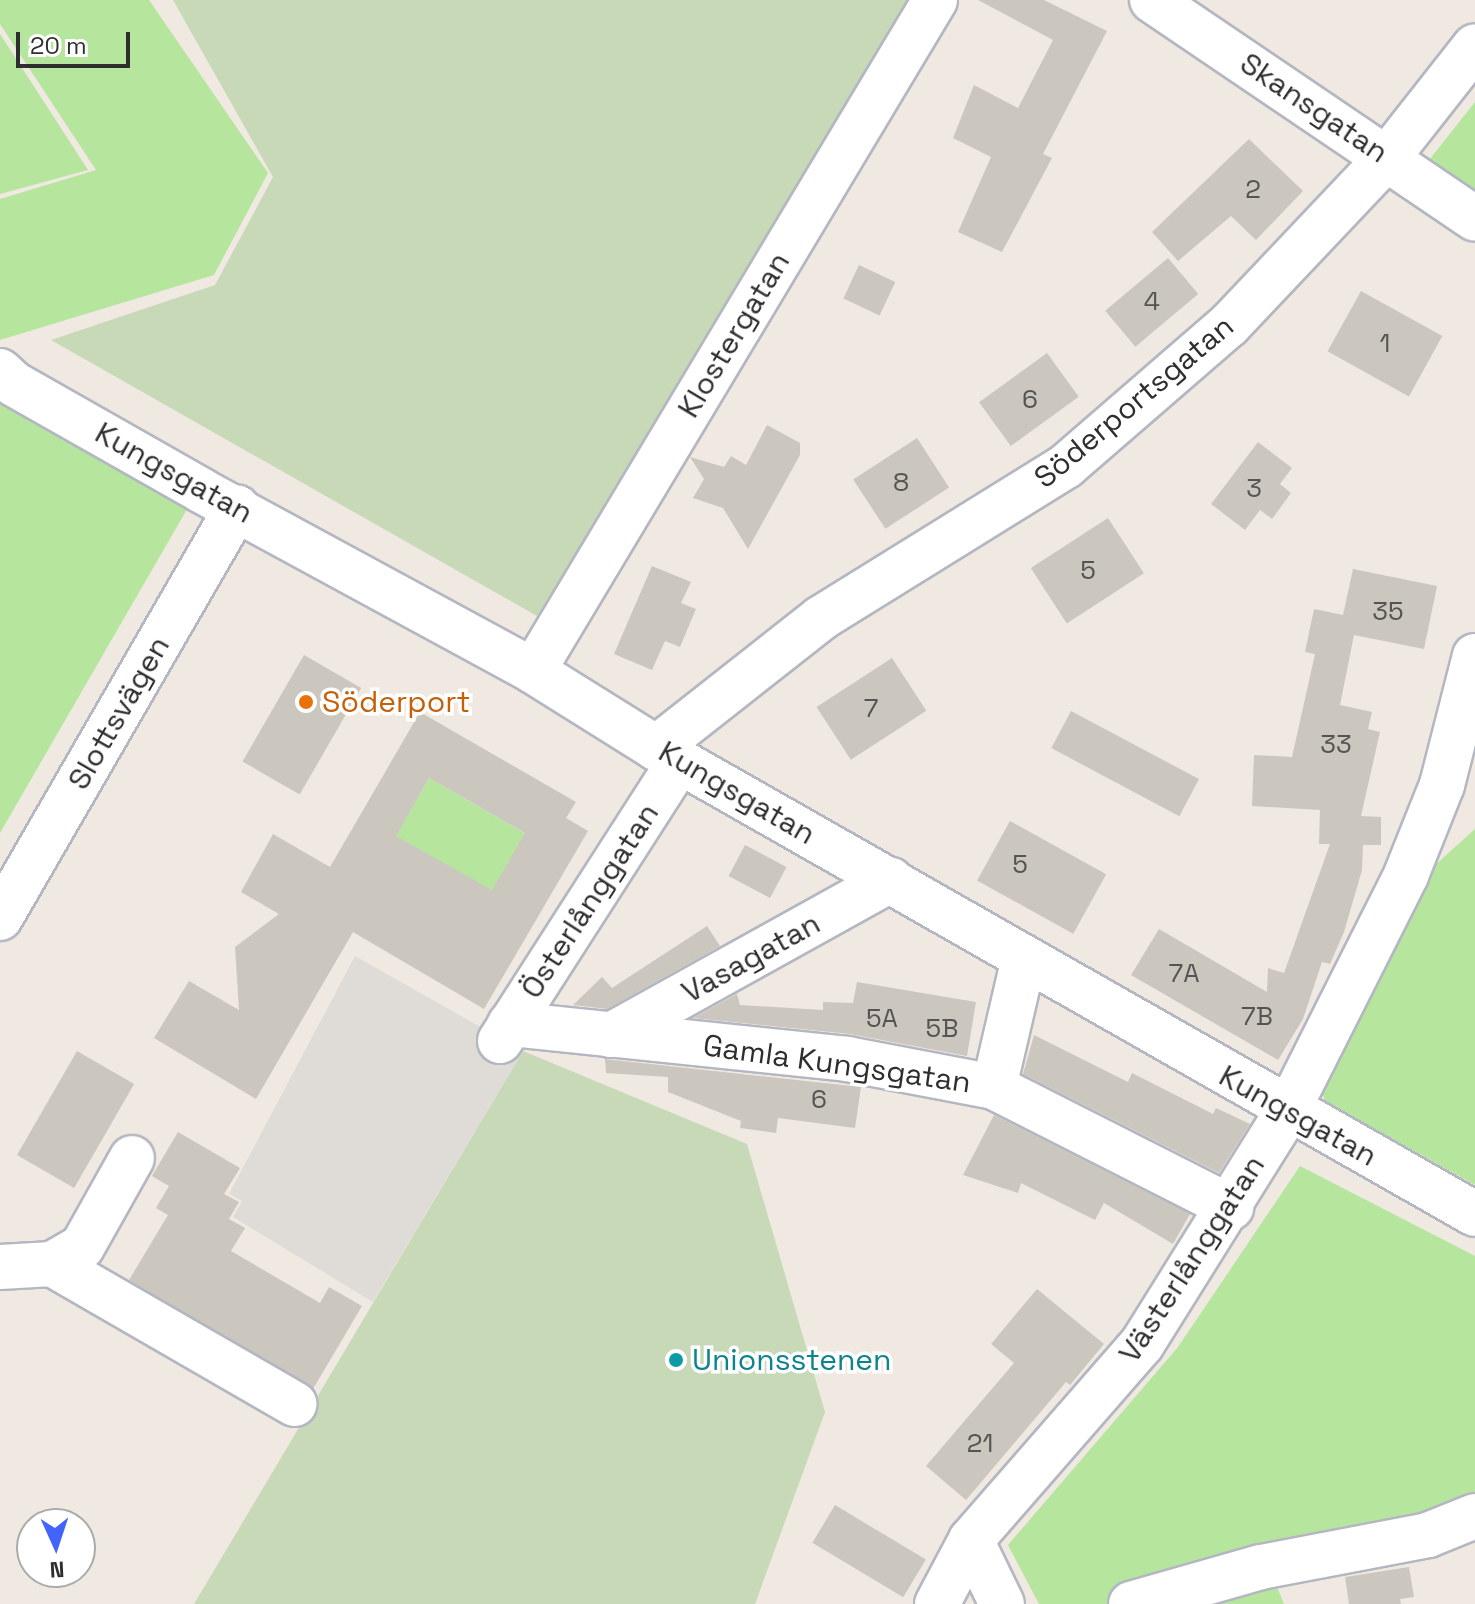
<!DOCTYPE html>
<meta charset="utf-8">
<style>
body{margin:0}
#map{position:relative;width:1475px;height:1604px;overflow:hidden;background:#efe9e1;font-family:"Space Grotesk",sans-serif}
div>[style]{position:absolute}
.green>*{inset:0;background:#b6e59e;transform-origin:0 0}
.cemetery>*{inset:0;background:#c8d9b8}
.plaza>*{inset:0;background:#dfdcd8}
.building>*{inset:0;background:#cbc7bf;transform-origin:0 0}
.roads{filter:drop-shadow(2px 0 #b4b7c1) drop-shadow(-2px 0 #b4b7c1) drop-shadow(0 2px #b4b7c1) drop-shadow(0 -2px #b4b7c1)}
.minor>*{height:44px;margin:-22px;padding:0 22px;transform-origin:22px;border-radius:22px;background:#fff}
.dots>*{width:22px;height:22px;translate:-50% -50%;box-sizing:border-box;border:4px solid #fff;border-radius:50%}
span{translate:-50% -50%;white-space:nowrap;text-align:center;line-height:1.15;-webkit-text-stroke:7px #fff;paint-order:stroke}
.number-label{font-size:26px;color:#555452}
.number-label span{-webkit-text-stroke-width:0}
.street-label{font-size:30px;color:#2e2e2e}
.food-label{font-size:30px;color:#c56008}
.left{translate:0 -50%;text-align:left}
.culture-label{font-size:30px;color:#0d838f}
.north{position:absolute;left:16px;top:1508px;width:80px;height:80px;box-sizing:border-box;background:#fff;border:2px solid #ababab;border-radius:50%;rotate:177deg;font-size:22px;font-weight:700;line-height:32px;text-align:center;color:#2e2e2e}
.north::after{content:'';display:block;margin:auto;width:28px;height:36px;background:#4264fb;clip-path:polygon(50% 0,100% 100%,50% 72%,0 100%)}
.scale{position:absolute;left:16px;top:32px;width:114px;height:36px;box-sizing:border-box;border:4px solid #2e2e2e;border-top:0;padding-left:10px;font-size:24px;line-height:28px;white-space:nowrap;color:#2e2e2e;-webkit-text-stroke:6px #fff;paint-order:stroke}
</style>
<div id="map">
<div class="green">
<div style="clip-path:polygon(0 0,149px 0,268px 173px,214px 275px,0 340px,0 199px,96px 170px,0 24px)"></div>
<div style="clip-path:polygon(0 34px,88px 170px,0 194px)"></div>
<div style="clip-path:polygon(1475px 102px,1475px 194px,1426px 164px)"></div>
<div style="clip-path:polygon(0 381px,197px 492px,0 833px)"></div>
<div style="left:429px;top:778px;width:111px;height:67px;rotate:30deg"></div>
<div style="clip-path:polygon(1475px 829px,1475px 1185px,1325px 1101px,1320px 1085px,1423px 876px)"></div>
<div style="clip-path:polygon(1300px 1166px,1475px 1256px,1475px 1493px,1430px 1516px,1262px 1550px,1284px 1604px,1039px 1604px,1008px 1545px,1178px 1347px)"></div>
</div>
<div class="cemetery">
<div style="clip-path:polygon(173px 0,917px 0,537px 616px,51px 340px,215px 285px,273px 177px)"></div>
<div style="clip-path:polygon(523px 1051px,747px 1144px,825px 1412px,755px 1604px,194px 1604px)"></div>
</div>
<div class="plaza">
<div style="clip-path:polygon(355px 956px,523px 1051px,373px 1302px,233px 1217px,242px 1201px,229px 1194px)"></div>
</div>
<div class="building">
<div style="clip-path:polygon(978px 0,1044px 0,1107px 31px,1043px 154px,1052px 158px,1002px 252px,958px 232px,991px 157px,953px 138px,974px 85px,1018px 108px,1053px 40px)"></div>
<div style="clip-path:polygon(1249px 139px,1303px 191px,1256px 240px,1231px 216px,1178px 261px,1152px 232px)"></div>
<div style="left:1168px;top:258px;width:47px;height:82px;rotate:50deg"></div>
<div style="left:859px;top:265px;width:40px;height:37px;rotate:25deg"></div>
<div style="left:1361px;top:291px;width:93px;height:69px;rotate:29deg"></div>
<div style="left:1047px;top:353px;width:54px;height:84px;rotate:54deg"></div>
<div style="clip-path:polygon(767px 425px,800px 443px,800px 455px,748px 549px,723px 508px,693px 498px,704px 479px,690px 457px,724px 467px,731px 456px,746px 465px)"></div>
<div style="left:917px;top:438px;width:59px;height:76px;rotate:57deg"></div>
<div style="clip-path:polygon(1258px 442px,1292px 468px,1280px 484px,1291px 493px,1272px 519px,1260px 510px,1245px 530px,1211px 504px)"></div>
<div style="left:1108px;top:518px;width:66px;height:92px;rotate:57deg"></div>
<div style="clip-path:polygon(652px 566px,691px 582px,681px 603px,696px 609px,680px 647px,665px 641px,652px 670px,614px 654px)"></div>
<div style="clip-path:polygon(1353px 569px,1437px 586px,1424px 649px,1354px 635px,1340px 705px,1372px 712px,1368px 729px,1380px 732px,1361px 816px,1381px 817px,1381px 845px,1363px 845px,1362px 870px,1344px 932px,1330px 964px,1322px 962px,1303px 1019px,1278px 1060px,1131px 975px,1159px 929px,1267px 992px,1268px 968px,1284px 973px,1330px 844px,1319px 844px,1320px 810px,1252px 806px,1254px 755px,1292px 757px,1315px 654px,1305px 652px,1314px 609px,1343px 615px)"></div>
<div style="left:304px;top:655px;width:66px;height:123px;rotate:30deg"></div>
<div style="left:892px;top:658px;width:63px;height:90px;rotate:57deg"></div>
<div style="left:1071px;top:711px;width:145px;height:42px;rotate:28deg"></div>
<div style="clip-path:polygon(evenodd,420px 712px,576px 802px,566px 818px,588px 831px,484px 1009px,353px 932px,256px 1099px,154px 1038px,189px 981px,239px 1010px,235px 947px,279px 914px,241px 892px,273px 834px,330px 867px,420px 712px,429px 778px,525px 833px,492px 890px,396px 836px,429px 778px)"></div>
<div style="left:1010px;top:821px;width:110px;height:68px;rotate:29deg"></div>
<div style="left:745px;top:845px;width:47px;height:35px;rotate:28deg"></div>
<div style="clip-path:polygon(707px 926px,720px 946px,607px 1009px,573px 1005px,602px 977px,612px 988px)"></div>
<div style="clip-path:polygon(857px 982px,976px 1002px,967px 1056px,850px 1034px,693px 1018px,737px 994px,740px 1005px,823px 1010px,823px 1002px,853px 1003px)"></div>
<div style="clip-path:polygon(1034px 1035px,1128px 1082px,1132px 1073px,1213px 1114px,1216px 1108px,1250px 1124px,1219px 1173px,1023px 1074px)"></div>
<div style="left:77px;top:1051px;width:66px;height:120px;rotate:30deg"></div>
<div style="clip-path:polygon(605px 1059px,861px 1087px,855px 1128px,778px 1118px,776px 1133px,740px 1128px,741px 1121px,668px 1092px,668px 1077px,606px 1073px)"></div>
<div style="clip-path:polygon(994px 1115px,1190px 1214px,1173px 1244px,1104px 1203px,1095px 1220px,1021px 1183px,1018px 1193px,963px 1175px)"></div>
<div style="clip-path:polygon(178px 1132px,240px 1168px,224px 1194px,239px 1202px,229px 1219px,245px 1228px,231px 1251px,320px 1303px,329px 1287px,362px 1306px,313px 1389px,129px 1280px,168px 1215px,156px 1208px,169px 1186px,152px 1176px)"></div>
<div style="clip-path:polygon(1037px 1289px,1104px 1344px,1070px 1385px,1066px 1382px,966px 1500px,926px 1466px,1014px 1363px,991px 1344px)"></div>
<div style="left:835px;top:1505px;width:106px;height:44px;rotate:31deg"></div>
<div style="clip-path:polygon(1409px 1567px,1414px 1597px,1400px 1599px,1401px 1604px,1349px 1604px,1345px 1577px)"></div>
</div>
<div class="roads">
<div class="minor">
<div style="left:1152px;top:0;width:390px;rotate:34.1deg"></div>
<div style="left:0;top:371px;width:19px;rotate:43deg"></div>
<div style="left:14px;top:384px;width:216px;rotate:29.6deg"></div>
<div style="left:202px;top:491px;width:377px;rotate:28.5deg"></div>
<div style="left:533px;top:671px;width:145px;rotate:32deg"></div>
<div style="left:656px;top:748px;width:942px;rotate:29.64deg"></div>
<div style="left:533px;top:671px;width:782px;rotate:-59.07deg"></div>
<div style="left:656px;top:748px;width:210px;rotate:-38.2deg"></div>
<div style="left:821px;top:618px;width:288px;rotate:-31.8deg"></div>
<div style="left:1066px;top:466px;width:216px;rotate:-40.9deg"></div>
<div style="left:1229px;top:325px;width:230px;rotate:-46.6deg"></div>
<div style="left:1387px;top:158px;width:142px;rotate:-51.8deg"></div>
<div style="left:0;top:918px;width:474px;rotate:-60deg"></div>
<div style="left:510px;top:1024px;width:339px;rotate:5.9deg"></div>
<div style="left:847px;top:1059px;width:150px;rotate:10.8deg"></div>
<div style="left:994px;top:1087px;width:266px;rotate:26.9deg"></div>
<div style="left:611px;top:1035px;width:320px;rotate:-29deg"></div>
<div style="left:500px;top:1041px;width:333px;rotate:-57.3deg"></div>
<div style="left:994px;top:1087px;width:132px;rotate:-76.9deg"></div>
<div style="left:52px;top:1264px;width:280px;rotate:30deg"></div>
<div style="left:0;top:1267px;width:52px;rotate:-3.3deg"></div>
<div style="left:52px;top:1264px;width:34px;rotate:-30deg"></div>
<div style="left:82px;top:1247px;width:102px;rotate:-60.7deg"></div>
<div style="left:971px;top:1540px;width:71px;rotate:64.2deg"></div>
<div style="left:937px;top:1604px;width:72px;rotate:-62deg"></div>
<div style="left:971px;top:1540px;width:260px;rotate:-48.9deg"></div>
<div style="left:1142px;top:1344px;width:274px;rotate:-58deg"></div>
<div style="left:1287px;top:1112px;width:265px;rotate:-63.3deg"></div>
<div style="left:1406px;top:875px;width:97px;rotate:-68.2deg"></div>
<div style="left:1442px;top:785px;width:133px;rotate:-75.7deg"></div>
<div style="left:1131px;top:1604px;width:135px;rotate:-15.9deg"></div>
<div style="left:1261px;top:1567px;width:170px;rotate:-10.8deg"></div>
<div style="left:1428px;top:1535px;width:51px;rotate:-22deg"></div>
</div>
</div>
<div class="dots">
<div style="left:306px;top:702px;background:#e8710a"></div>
<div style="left:676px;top:1360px;background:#0f9aa8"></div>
</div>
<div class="number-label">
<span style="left:1253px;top:190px">2</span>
<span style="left:1152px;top:302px">4</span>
<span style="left:1385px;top:344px">1</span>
<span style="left:1030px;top:400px">6</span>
<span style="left:901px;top:483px">8</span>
<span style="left:1254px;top:489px">3</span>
<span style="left:1088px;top:571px">5</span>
<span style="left:1388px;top:612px">35</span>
<span style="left:871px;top:709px">7</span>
<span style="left:1336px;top:745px">33</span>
<span style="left:1020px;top:865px">5</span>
<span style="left:1184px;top:974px">7A</span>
<span style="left:1257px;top:1017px">7B</span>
<span style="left:882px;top:1019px">5A</span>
<span style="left:942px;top:1029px">5B</span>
<span style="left:819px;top:1100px">6</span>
<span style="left:980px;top:1444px">21</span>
</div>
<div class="street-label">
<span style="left:1314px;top:108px;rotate:34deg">Skansgatan</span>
<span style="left:734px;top:335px;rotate:-59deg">Klostergatan</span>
<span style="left:1134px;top:402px;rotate:-40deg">Söderportsgatan</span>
<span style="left:174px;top:473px;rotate:29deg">Kungsgatan</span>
<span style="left:119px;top:713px;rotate:-60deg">Slottsvägen</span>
<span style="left:737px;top:793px;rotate:30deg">Kungsgatan</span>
<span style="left:590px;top:901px;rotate:-57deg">Österlånggatan</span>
<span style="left:751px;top:958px;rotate:-29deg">Vasagatan</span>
<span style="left:837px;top:1064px;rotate:8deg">Gamla Kungsgatan</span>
<span style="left:1298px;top:1116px;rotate:29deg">Kungsgatan</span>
<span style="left:1192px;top:1259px;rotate:-57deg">Västerlånggatan</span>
</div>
<div class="food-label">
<span class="left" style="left:322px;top:702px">Söderport</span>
</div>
<div class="culture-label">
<span class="left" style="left:692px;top:1360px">Unionsstenen</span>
</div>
<div class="north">N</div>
<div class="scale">20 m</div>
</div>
